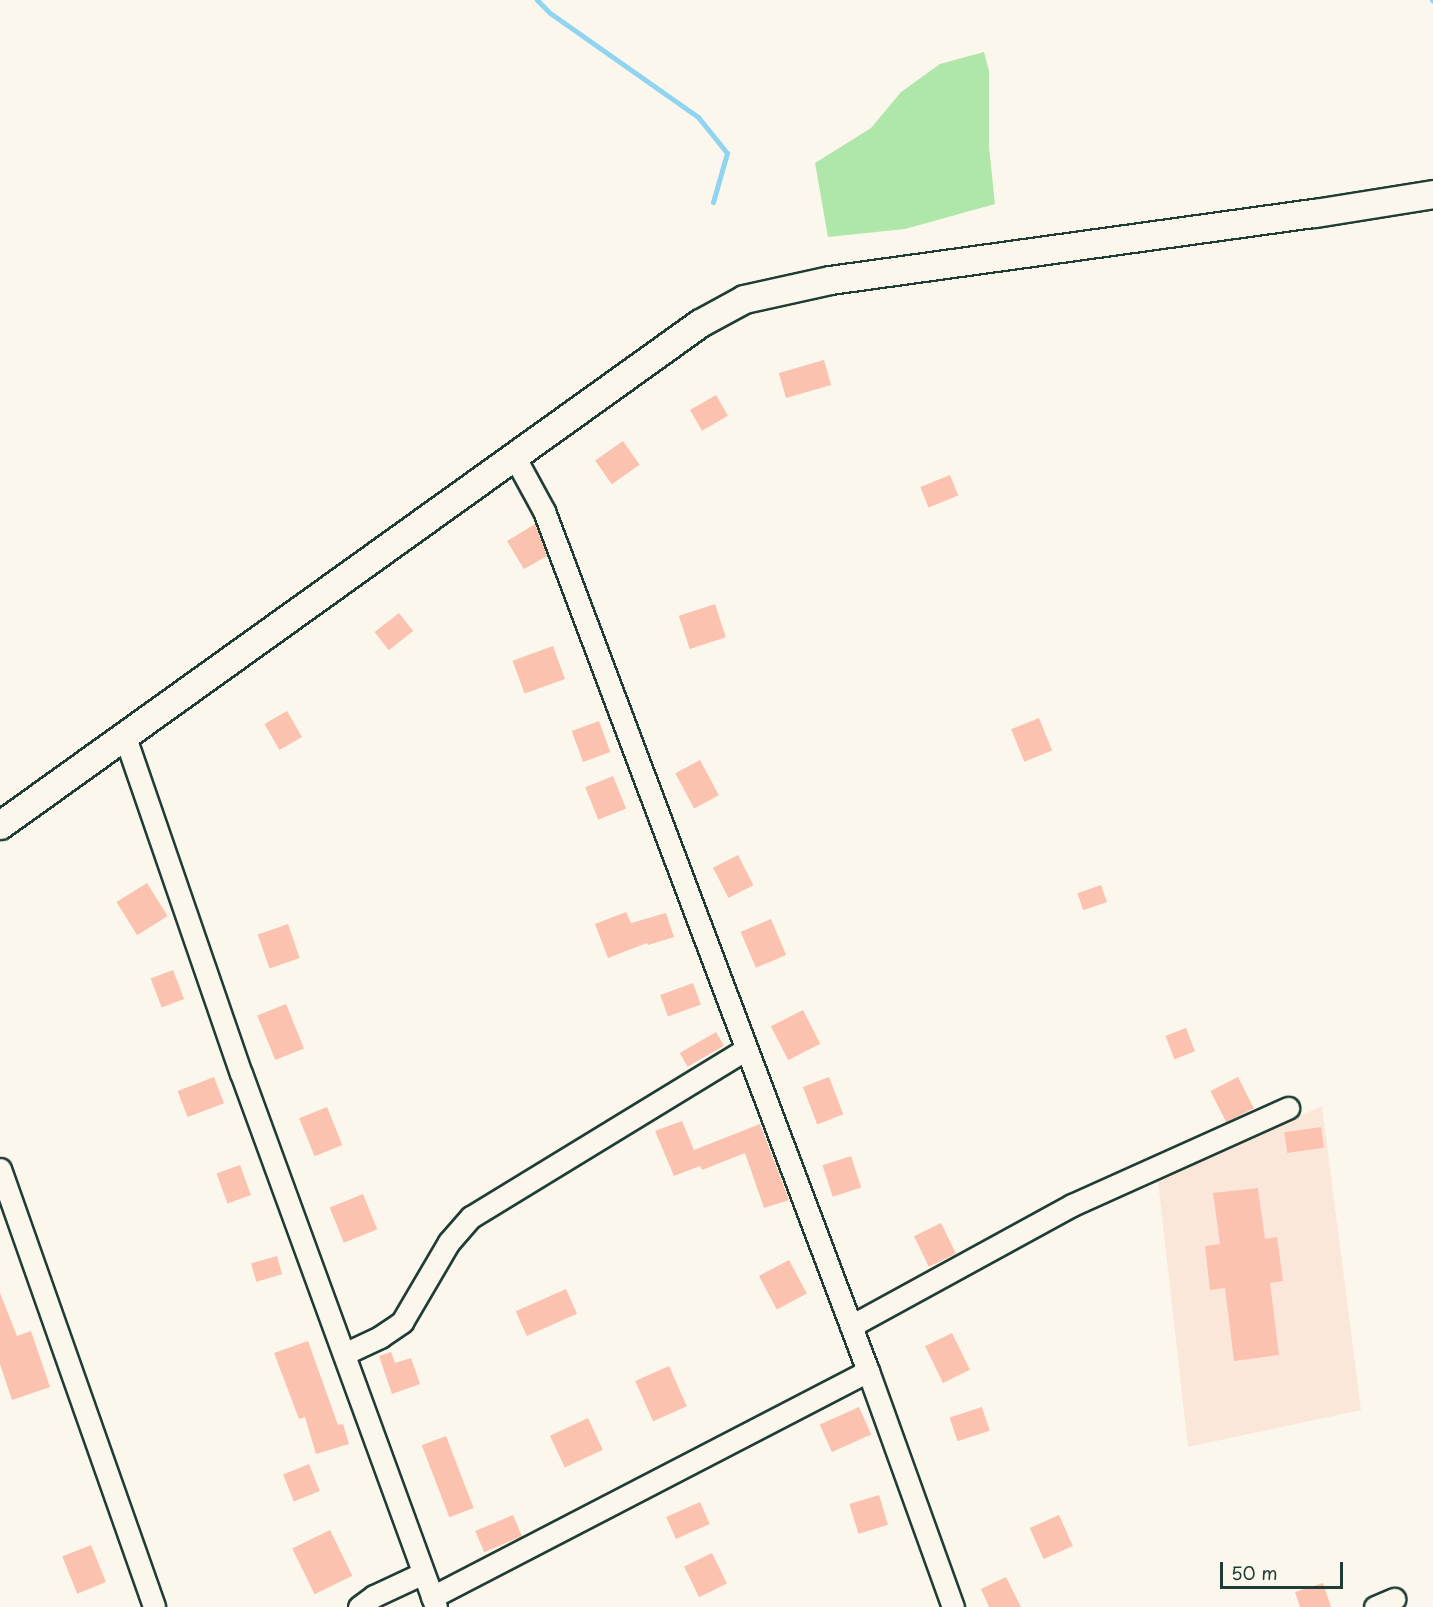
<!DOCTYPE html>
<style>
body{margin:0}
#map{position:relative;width:1433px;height:1607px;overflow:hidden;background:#fbf7ec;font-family:"Playpen Sans",sans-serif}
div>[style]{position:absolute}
.built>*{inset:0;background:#fbe7da}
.green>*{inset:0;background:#afe6aa}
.stream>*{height:5px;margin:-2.5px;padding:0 2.5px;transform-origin:2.5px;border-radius:2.5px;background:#90d4f2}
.building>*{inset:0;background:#fbc2b0;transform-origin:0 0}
.roads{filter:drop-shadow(2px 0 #1f3d34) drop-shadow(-2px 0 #1f3d34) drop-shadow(0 2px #1f3d34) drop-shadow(0 -2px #1f3d34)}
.minor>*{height:21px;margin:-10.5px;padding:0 10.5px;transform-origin:10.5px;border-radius:10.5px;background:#fbf7ec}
.major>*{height:27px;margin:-13.5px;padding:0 13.5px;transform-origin:13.5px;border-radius:13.5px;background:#fbf7ec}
span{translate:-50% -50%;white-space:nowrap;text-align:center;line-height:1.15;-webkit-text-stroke:6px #fbf7ec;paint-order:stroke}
.scale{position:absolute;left:1220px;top:1562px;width:123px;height:27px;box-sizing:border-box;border:3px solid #1f3d34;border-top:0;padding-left:8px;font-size:18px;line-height:21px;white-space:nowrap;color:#1f3d34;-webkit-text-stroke:4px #fbf7ec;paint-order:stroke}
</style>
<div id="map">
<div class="built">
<div style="clip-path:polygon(1322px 1106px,1361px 1410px,1188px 1447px,1158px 1181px)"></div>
</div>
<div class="green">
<div style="clip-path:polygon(984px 52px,989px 71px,989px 147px,995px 204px,905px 229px,828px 237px,815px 163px,871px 128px,901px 92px,940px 64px)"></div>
</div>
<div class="stream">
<div style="left:537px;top:0;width:18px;rotate:45deg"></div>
<div style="left:550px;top:13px;width:181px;rotate:35.1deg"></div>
<div style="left:698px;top:117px;width:46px;rotate:51.1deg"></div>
<div style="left:727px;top:153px;width:51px;rotate:105.9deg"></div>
<div style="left:1432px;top:0;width:1px;rotate:45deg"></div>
</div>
<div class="building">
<div style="left:824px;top:360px;width:26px;height:47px;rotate:74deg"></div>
<div style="left:716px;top:395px;width:24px;height:30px;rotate:60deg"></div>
<div style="left:623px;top:441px;width:29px;height:34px;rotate:55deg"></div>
<div style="left:950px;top:475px;width:22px;height:32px;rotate:68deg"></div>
<div style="clip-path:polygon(535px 524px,547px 556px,524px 569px,507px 541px)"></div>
<div style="left:715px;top:604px;width:35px;height:38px;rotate:72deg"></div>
<div style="left:399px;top:613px;width:23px;height:31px;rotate:52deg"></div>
<div style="left:553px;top:646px;width:35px;height:43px;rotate:70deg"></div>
<div style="left:287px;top:711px;width:30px;height:26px;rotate:60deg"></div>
<div style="left:1039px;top:718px;width:35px;height:30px;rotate:68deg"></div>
<div style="left:599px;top:721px;width:33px;height:29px;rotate:70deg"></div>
<div style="left:700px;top:760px;width:40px;height:28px;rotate:62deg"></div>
<div style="left:613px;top:776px;width:35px;height:30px;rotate:68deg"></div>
<div style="left:738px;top:855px;width:34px;height:28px;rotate:63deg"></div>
<div style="left:147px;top:883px;width:39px;height:36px;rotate:58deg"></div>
<div style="left:1101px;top:885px;width:18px;height:25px;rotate:71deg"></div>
<div style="clip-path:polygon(626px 912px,631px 923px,666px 913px,674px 937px,648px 945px,647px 943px,608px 958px,595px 924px)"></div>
<div style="left:771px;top:919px;width:39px;height:33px;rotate:67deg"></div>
<div style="left:288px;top:924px;width:36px;height:32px;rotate:71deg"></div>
<div style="left:173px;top:970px;width:31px;height:24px;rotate:69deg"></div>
<div style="left:693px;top:983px;width:23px;height:35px;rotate:70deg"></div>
<div style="left:286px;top:1004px;width:48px;height:31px;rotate:68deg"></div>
<div style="left:803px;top:1010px;width:38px;height:36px;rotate:63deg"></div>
<div style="left:1186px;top:1028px;width:25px;height:22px;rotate:69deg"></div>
<div style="left:716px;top:1032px;width:16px;height:42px;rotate:60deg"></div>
<div style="left:214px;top:1077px;width:28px;height:39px;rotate:69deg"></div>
<div style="left:829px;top:1077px;width:40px;height:28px;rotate:69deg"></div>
<div style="left:1238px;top:1077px;width:35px;height:31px;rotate:63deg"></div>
<div style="left:327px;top:1107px;width:41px;height:30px;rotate:68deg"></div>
<div style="clip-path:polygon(682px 1121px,694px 1150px,760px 1124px,789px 1200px,764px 1208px,745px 1153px,702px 1170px,700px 1166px,674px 1176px,655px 1131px)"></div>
<div style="left:1321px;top:1127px;width:21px;height:37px;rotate:82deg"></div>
<div style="left:851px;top:1156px;width:33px;height:30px;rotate:72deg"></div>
<div style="left:240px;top:1165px;width:32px;height:25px;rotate:70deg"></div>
<div style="clip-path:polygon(1258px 1188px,1265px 1239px,1277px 1237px,1283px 1281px,1270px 1283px,1279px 1355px,1234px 1361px,1225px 1288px,1210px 1290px,1205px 1246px,1220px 1244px,1213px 1193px)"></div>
<div style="left:363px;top:1194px;width:38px;height:36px;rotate:68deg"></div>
<div style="left:941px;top:1223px;width:34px;height:30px;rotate:64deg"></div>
<div style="left:277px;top:1256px;width:19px;height:27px;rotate:74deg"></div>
<div style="left:789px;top:1260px;width:38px;height:34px;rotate:62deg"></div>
<div style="left:566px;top:1289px;width:27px;height:55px;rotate:66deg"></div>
<div style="clip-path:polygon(0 1293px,17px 1336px,31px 1331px,50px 1387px,12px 1400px,0 1364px)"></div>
<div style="left:952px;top:1333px;width:41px;height:30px;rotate:64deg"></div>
<div style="clip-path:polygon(308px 1341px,338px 1425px,343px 1424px,349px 1444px,316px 1454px,305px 1417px,299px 1419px,274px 1353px)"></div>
<div style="clip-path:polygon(391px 1352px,395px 1363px,411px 1358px,420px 1384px,392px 1394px,379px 1356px)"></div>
<div style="left:669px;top:1366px;width:44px;height:37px;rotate:66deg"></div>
<div style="left:859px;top:1407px;width:30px;height:43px;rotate:66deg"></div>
<div style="left:982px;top:1407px;width:25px;height:34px;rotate:72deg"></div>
<div style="left:588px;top:1418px;width:35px;height:42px;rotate:65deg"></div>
<div style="left:446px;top:1436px;width:77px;height:26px;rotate:69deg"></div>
<div style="left:309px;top:1464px;width:29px;height:28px;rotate:68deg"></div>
<div style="left:879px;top:1495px;width:31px;height:31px;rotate:73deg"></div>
<div style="left:700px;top:1502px;width:24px;height:37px;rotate:66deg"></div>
<div style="left:513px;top:1515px;width:23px;height:41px;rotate:67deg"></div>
<div style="left:1059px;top:1515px;width:34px;height:32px;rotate:66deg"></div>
<div style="left:330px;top:1530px;width:51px;height:42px;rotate:64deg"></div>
<div style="left:91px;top:1545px;width:40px;height:31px;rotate:68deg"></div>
<div style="left:712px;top:1553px;width:34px;height:31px;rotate:64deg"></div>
<div style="clip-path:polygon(1006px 1577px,1021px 1607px,989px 1607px,981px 1589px)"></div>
<div style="clip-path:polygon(1323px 1583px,1331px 1607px,1300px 1607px,1295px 1592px)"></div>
</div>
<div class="roads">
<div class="minor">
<div style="left:514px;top:456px;width:63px;rotate:61.4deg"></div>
<div style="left:544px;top:511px;width:919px;rotate:69.36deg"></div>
<div style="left:868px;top:1371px;width:251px;rotate:70.2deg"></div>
<div style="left:124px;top:734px;width:359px;rotate:71deg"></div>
<div style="left:241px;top:1073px;width:568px;rotate:69.94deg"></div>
<div style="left:0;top:1169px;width:464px;rotate:70.6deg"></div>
<div style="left:851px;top:1326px;width:252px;rotate:-28.7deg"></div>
<div style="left:1072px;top:1205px;width:237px;rotate:-24.2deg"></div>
<div style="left:344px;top:1354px;width:40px;rotate:-25deg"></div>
<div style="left:380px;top:1337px;width:27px;rotate:-34deg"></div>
<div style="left:402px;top:1322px;width:93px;rotate:-59.6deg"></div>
<div style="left:449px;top:1242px;width:33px;rotate:-49deg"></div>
<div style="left:471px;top:1217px;width:322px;rotate:-31.4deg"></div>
<div style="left:432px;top:1597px;width:491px;rotate:-27.4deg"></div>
<div style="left:359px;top:1607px;width:19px;rotate:-36deg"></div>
<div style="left:374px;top:1596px;width:54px;rotate:-25.1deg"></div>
<div style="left:1375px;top:1607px;width:21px;rotate:-23deg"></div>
</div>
<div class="major">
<div style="left:0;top:825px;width:861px;rotate:-35.65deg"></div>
<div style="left:700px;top:323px;width:50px;rotate:-28.6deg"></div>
<div style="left:744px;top:299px;width:88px;rotate:-12.5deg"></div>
<div style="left:830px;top:280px;width:490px;rotate:-7.9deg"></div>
<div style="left:1315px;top:213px;width:120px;rotate:-9.1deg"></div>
</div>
</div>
<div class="scale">50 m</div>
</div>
